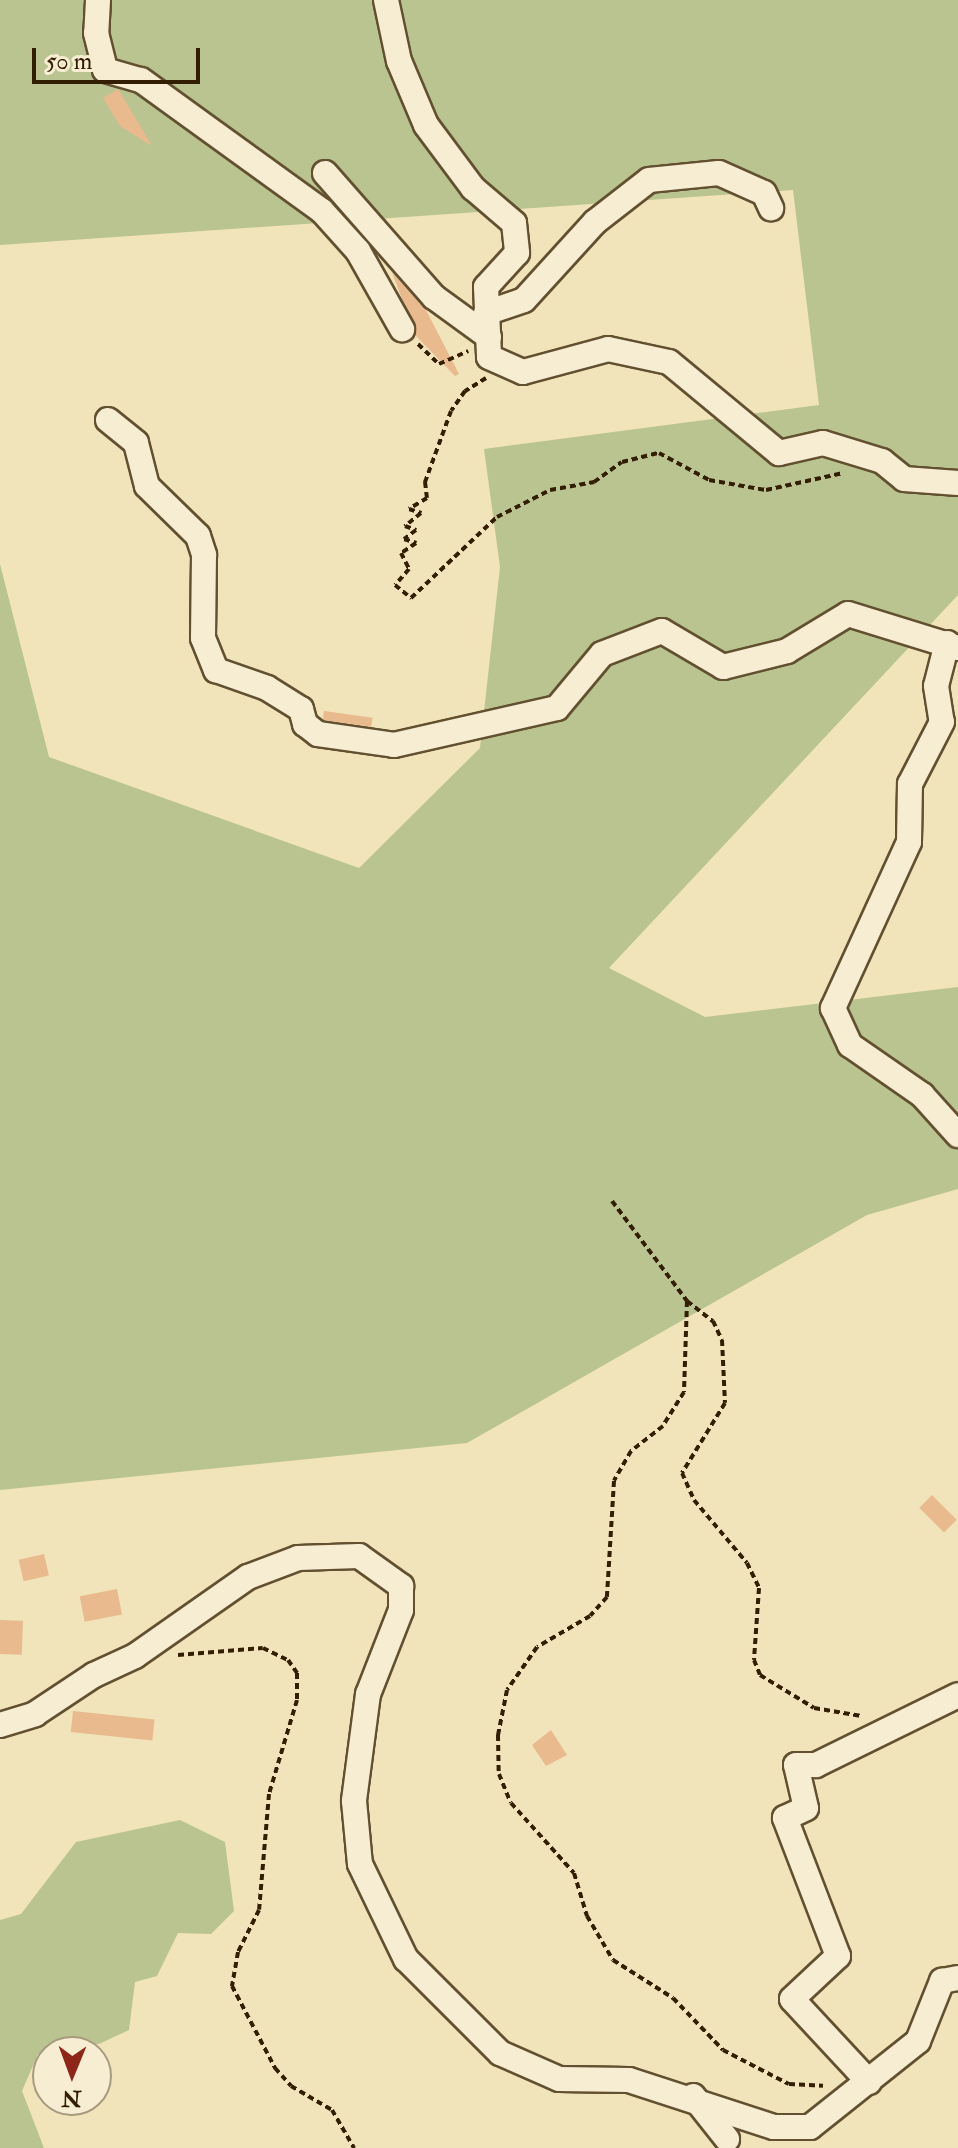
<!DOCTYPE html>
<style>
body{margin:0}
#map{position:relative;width:958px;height:2148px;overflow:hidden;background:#f1e4ba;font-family:"IM FELL Double Pica",serif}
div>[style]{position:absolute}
.green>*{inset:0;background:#bac490}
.building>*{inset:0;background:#e8ba8e;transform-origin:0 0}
.path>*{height:4px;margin-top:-2px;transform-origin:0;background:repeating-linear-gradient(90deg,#331e02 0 6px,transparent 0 10px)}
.roads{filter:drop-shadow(2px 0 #625030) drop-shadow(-2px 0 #625030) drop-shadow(0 2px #625030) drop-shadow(0 -2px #625030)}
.minor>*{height:24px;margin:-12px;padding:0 12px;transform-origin:12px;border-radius:12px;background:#f6edd2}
span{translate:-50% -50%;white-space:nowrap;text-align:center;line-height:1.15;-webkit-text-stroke:6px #f6edd2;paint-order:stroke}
.north{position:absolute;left:32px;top:2036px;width:80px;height:80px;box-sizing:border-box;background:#f6edd2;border:2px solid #a89a7f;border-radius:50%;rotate:181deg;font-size:22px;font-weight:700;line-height:32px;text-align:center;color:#331e02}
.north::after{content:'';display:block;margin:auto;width:28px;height:36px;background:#8f2418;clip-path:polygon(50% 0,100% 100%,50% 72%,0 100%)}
.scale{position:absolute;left:32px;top:48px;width:168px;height:36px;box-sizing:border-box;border:4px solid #331e02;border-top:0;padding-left:10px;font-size:24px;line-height:28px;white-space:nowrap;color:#331e02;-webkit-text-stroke:6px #f6edd2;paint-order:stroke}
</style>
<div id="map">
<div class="green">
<div style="clip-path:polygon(0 0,958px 0,958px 595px,609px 968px,705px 1017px,958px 987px,958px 1189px,867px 1215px,467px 1443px,0 1490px,0 564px,49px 757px,359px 868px,480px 748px,500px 567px,484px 449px,819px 405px,793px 190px,0 245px)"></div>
<div style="clip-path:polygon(180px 1820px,225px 1842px,234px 1911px,211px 1934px,178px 1933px,157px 1976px,135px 1982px,129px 2030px,99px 2044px,38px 2054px,22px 2091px,44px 2148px,0 2148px,0 1920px,21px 1914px,76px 1842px)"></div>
</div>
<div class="building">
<div style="clip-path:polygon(118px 89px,151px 144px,150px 145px,120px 126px,103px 98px)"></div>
<div style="clip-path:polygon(392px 272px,426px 310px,459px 374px,455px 376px,415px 335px)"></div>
<div style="left:324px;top:711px;width:49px;height:9px;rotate:8deg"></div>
<div style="left:932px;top:1495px;width:35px;height:18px;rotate:45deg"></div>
<div style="left:44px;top:1554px;width:22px;height:26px;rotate:77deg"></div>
<div style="left:117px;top:1589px;width:26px;height:38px;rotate:79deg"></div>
<div style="left:0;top:1620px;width:23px;height:34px;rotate:2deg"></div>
<div style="left:73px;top:1711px;width:82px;height:21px;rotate:6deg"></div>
<div style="clip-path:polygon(551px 1730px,567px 1755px,546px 1766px,532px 1745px)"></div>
</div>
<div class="path">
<div style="left:418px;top:344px;width:29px;rotate:44deg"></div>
<div style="left:439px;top:364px;width:32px;rotate:-24deg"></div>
<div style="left:486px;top:378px;width:25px;rotate:148deg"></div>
<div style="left:465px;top:391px;width:24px;rotate:125deg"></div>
<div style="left:451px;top:411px;width:76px;rotate:110.1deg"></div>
<div style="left:425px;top:482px;width:16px;rotate:83deg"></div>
<div style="left:427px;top:498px;width:21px;rotate:149deg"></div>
<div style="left:409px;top:509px;width:13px;rotate:18deg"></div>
<div style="left:421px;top:513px;width:21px;rotate:141deg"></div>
<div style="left:405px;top:526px;width:12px;rotate:20deg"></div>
<div style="left:416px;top:530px;width:15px;rotate:143deg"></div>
<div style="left:404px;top:539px;width:13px;rotate:18deg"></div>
<div style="left:416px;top:543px;width:18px;rotate:146deg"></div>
<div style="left:401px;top:553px;width:18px;rotate:63deg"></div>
<div style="left:409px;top:569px;width:21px;rotate:131deg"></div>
<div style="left:395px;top:585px;width:21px;rotate:39deg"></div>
<div style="left:411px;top:598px;width:118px;rotate:-43.3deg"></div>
<div style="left:497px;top:517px;width:59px;rotate:-27deg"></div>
<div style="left:550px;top:490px;width:45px;rotate:-10.3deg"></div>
<div style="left:594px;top:482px;width:34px;rotate:-36deg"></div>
<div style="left:622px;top:462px;width:38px;rotate:-14deg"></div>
<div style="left:659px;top:453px;width:57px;rotate:28.4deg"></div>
<div style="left:709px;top:480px;width:58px;rotate:10deg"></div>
<div style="left:766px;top:490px;width:79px;rotate:-12.4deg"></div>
<div style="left:612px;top:1201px;width:125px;rotate:53.1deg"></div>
<div style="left:687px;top:1301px;width:33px;rotate:38deg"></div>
<div style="left:713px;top:1321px;width:21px;rotate:65deg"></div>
<div style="left:722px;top:1340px;width:63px;rotate:87.3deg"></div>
<div style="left:725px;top:1403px;width:82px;rotate:121.6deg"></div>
<div style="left:682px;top:1473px;width:30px;rotate:66deg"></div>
<div style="left:694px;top:1500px;width:82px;rotate:49.9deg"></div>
<div style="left:747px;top:1563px;width:28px;rotate:64deg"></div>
<div style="left:759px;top:1588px;width:72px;rotate:94deg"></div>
<div style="left:754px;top:1660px;width:16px;rotate:68deg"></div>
<div style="left:760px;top:1675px;width:63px;rotate:31.4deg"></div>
<div style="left:814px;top:1708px;width:48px;rotate:9.7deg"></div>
<div style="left:687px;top:1301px;width:91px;rotate:91.9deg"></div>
<div style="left:684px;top:1392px;width:40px;rotate:122deg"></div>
<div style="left:663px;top:1426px;width:41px;rotate:142deg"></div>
<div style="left:631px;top:1451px;width:34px;rotate:120deg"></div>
<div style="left:614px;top:1481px;width:116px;rotate:93.5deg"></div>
<div style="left:607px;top:1597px;width:25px;rotate:132deg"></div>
<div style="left:590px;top:1616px;width:61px;rotate:149.7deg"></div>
<div style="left:537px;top:1647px;width:52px;rotate:124.9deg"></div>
<div style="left:507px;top:1690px;width:46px;rotate:101.3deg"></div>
<div style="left:498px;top:1735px;width:39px;rotate:89deg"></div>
<div style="left:499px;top:1774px;width:31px;rotate:68deg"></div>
<div style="left:511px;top:1803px;width:94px;rotate:48deg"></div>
<div style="left:574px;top:1873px;width:45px;rotate:73.2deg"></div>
<div style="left:587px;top:1916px;width:51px;rotate:59.4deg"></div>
<div style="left:613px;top:1960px;width:71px;rotate:32.3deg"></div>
<div style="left:673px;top:1998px;width:72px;rotate:46.1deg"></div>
<div style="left:723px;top:2050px;width:74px;rotate:27.3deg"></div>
<div style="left:789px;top:2084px;width:34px;rotate:3deg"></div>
<div style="left:178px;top:1655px;width:85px;rotate:-4.7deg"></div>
<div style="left:263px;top:1648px;width:28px;rotate:26deg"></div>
<div style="left:288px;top:1660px;width:16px;rotate:55deg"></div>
<div style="left:297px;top:1673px;width:27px;rotate:90deg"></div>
<div style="left:297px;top:1700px;width:98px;rotate:106.6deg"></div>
<div style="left:269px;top:1794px;width:116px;rotate:94.9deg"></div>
<div style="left:259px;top:1910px;width:47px;rotate:116.6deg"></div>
<div style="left:238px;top:1952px;width:35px;rotate:100deg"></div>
<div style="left:232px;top:1986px;width:93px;rotate:62.3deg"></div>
<div style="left:275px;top:2068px;width:24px;rotate:48deg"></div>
<div style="left:291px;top:2086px;width:48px;rotate:30.3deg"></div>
<div style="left:332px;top:2110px;width:44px;rotate:59.9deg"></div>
</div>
<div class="roads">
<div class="minor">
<div style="left:98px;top:0;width:33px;rotate:93deg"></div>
<div style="left:96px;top:33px;width:38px;rotate:76deg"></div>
<div style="left:105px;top:70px;width:37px;rotate:16deg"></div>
<div style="left:141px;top:80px;width:223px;rotate:35.9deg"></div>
<div style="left:322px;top:211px;width:54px;rotate:48deg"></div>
<div style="left:358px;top:251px;width:90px;rotate:60.6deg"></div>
<div style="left:386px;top:0;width:62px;rotate:78deg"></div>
<div style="left:399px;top:61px;width:69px;rotate:67.1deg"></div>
<div style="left:426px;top:125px;width:79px;rotate:53.3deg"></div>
<div style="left:473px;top:188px;width:54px;rotate:40.5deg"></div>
<div style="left:514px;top:223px;width:30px;rotate:84deg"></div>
<div style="left:517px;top:253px;width:46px;rotate:132.4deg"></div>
<div style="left:486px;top:287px;width:70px;rotate:87.5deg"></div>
<div style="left:489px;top:357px;width:37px;rotate:24deg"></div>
<div style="left:523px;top:372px;width:88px;rotate:-15.1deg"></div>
<div style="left:608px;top:349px;width:62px;rotate:12deg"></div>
<div style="left:669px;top:362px;width:143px;rotate:39.6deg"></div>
<div style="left:779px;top:453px;width:45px;rotate:-12.8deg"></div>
<div style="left:823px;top:443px;width:62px;rotate:17deg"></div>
<div style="left:882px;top:461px;width:28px;rotate:39deg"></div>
<div style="left:904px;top:479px;width:54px;rotate:4.2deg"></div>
<div style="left:325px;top:173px;width:165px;rotate:48.7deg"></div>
<div style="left:434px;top:297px;width:68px;rotate:36deg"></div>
<div style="left:486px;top:313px;width:40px;rotate:-18.9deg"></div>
<div style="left:524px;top:300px;width:105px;rotate:-47.7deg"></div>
<div style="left:595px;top:222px;width:68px;rotate:-37.9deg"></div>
<div style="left:649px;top:180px;width:70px;rotate:-5.7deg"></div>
<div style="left:719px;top:173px;width:49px;rotate:24deg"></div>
<div style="left:764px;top:193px;width:17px;rotate:65deg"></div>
<div style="left:108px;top:420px;width:36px;rotate:39deg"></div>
<div style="left:136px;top:443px;width:44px;rotate:75.7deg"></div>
<div style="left:147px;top:486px;width:71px;rotate:44.4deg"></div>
<div style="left:198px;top:536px;width:20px;rotate:72deg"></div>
<div style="left:204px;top:555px;width:83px;rotate:90.7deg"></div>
<div style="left:203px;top:638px;width:35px;rotate:68deg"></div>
<div style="left:216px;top:670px;width:54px;rotate:19.4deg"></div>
<div style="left:267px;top:688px;width:40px;rotate:32deg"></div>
<div style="left:301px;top:709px;width:16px;rotate:75deg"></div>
<div style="left:305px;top:724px;width:16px;rotate:38deg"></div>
<div style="left:318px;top:734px;width:77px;rotate:8.2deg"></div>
<div style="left:394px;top:745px;width:167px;rotate:-12.8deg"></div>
<div style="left:557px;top:708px;width:70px;rotate:-50.2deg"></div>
<div style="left:602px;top:654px;width:64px;rotate:-21deg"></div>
<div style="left:662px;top:631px;width:71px;rotate:30.5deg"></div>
<div style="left:723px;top:667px;width:66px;rotate:-14deg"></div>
<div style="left:787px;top:651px;width:71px;rotate:-31.2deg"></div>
<div style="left:848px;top:614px;width:115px;rotate:17.2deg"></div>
<div style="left:947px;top:643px;width:44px;rotate:104.3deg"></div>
<div style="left:936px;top:686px;width:36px;rotate:81deg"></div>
<div style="left:942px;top:722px;width:70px;rotate:117.3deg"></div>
<div style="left:910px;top:784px;width:58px;rotate:91deg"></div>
<div style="left:909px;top:842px;width:183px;rotate:114.6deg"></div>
<div style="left:833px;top:1008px;width:41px;rotate:65.3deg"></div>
<div style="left:850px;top:1045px;width:88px;rotate:34.8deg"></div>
<div style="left:922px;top:1095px;width:54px;rotate:48deg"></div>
<div style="left:0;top:1725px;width:37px;rotate:-17deg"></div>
<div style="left:35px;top:1714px;width:71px;rotate:-33.5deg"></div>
<div style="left:94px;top:1675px;width:45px;rotate:-24.9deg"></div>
<div style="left:135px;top:1656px;width:138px;rotate:-35deg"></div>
<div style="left:248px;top:1577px;width:53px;rotate:-20.8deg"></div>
<div style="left:298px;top:1558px;width:61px;rotate:-1.9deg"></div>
<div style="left:359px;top:1556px;width:52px;rotate:35.5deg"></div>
<div style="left:401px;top:1586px;width:24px;rotate:90deg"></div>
<div style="left:401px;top:1610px;width:90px;rotate:111.4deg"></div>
<div style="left:368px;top:1694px;width:108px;rotate:97.5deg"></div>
<div style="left:354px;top:1801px;width:63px;rotate:84.6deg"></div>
<div style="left:360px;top:1864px;width:106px;rotate:64.2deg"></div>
<div style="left:406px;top:1959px;width:133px;rotate:45deg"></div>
<div style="left:500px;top:2053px;width:64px;rotate:23.8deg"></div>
<div style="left:559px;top:2079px;width:70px;rotate:0.8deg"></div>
<div style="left:629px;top:2080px;width:152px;rotate:18deg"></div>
<div style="left:774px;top:2127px;width:36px"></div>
<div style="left:810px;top:2127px;width:138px;rotate:-38.5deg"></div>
<div style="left:918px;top:2041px;width:65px;rotate:-68.2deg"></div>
<div style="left:942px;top:1981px;width:16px;rotate:-11deg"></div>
<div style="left:869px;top:2082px;width:113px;rotate:-132.9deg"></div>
<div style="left:792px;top:1999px;width:63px;rotate:-43.1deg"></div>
<div style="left:838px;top:1956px;width:148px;rotate:-111deg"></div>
<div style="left:785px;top:1818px;width:23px;rotate:-25deg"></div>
<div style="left:806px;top:1808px;width:44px;rotate:-103.1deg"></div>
<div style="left:796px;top:1765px;width:20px"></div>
<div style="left:816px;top:1765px;width:158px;rotate:-26.2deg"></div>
<div style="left:693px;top:2096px;width:55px;rotate:51.7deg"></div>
</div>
</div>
<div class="north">N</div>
<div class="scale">50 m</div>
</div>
